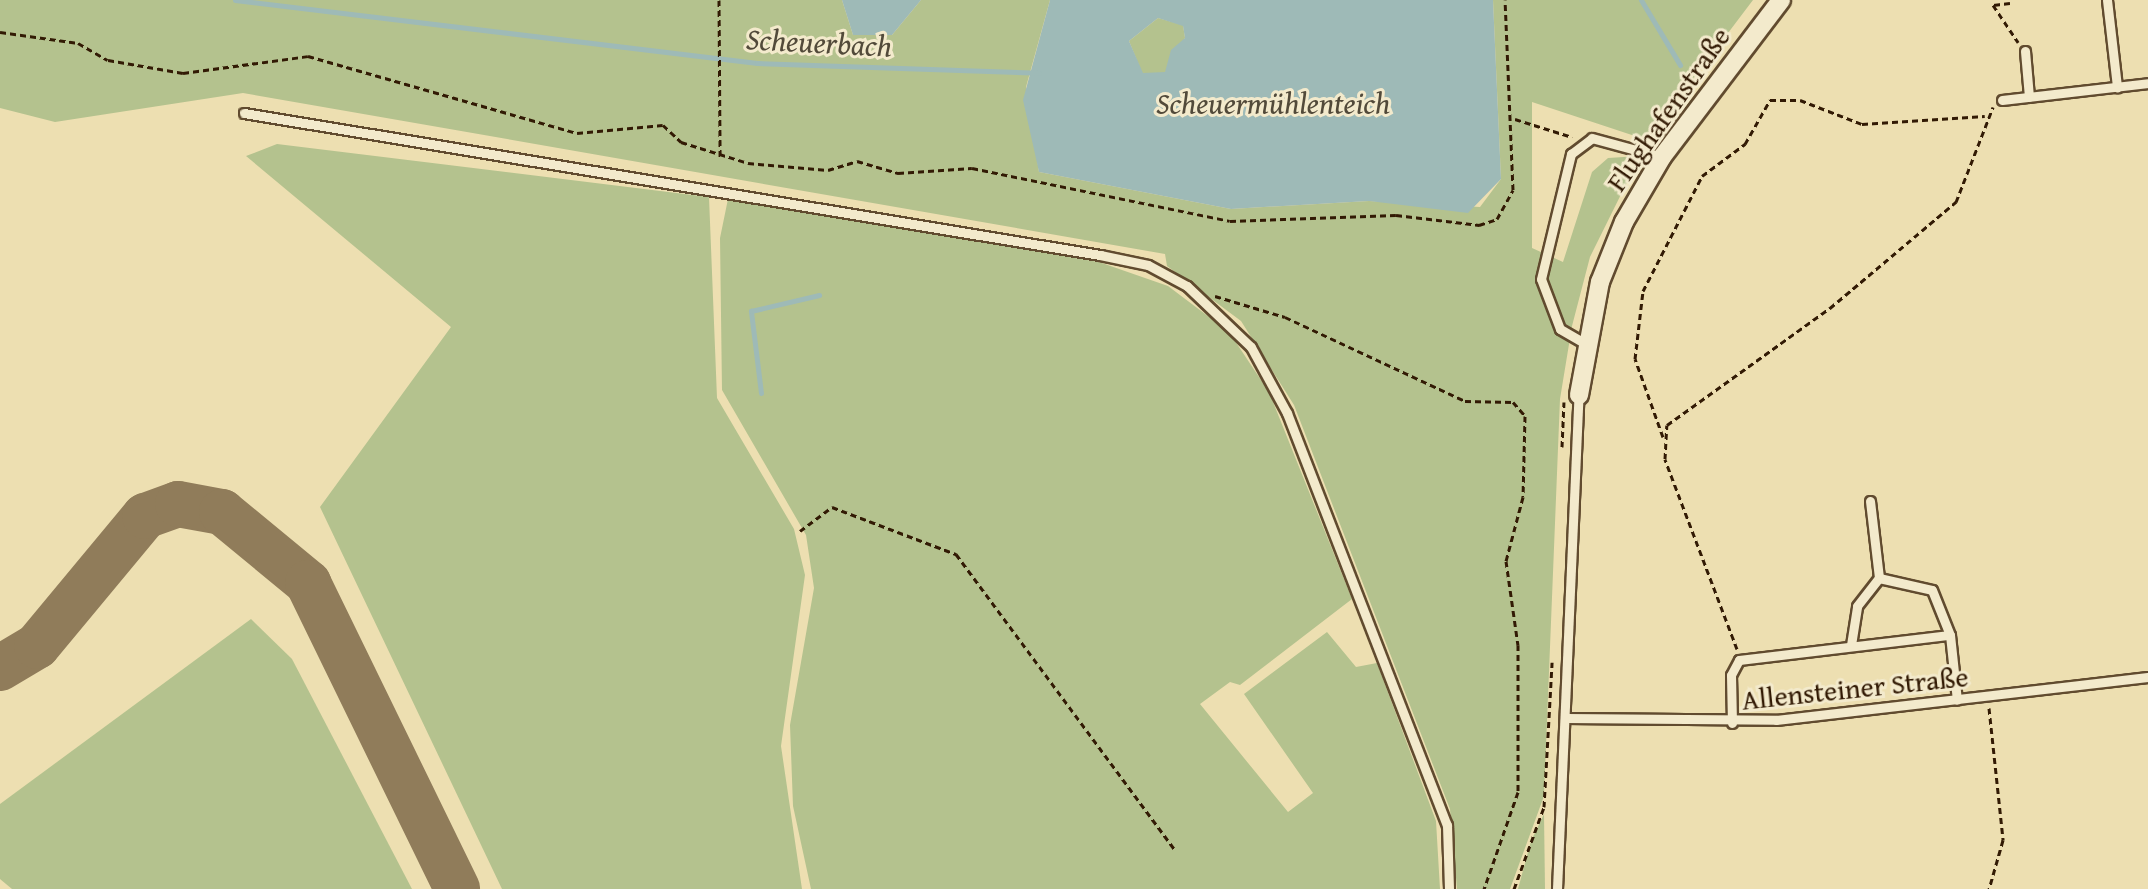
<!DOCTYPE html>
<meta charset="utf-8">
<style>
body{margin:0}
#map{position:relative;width:2148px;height:889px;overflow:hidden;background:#eddfb1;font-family:"Gentium Book Plus",serif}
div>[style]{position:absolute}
.green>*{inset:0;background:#b4c28e}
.water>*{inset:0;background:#9ebab7}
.stream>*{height:5px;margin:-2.5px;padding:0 2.5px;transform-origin:2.5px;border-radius:2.5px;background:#9ebab7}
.taxiway>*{height:46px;margin:-23px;padding:0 23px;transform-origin:23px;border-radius:23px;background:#907c5a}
.path>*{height:3px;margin-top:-1.5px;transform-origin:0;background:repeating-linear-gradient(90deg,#321a04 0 6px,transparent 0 10px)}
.roads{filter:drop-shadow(2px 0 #614b2f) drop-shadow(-2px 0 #614b2f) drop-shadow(0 2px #614b2f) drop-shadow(0 -2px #614b2f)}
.lane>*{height:9px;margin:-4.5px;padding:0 4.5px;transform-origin:4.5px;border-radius:4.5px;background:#f3eacc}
.street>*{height:18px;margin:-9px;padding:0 9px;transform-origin:9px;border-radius:9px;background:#f3eacc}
span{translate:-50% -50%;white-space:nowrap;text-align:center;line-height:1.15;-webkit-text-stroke:6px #f3eacc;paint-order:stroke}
.street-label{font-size:28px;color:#321a04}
.water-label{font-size:30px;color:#524a3a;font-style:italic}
</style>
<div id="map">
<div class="green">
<div style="clip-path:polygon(0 0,842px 0,853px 35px,892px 35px,921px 0,1050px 0,1026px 87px,1039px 172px,1231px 209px,1369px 201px,1480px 207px,1501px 179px,1493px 0,1753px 0,1647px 140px,1532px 102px,1532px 248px,1563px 262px,1592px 172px,1608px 158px,1640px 156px,1590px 257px,1572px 326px,1560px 399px,1544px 796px,1510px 889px,1457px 889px,1450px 809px,1294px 405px,1241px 321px,1167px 266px,1165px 254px,243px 93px,55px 122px,0 108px)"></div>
<div style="clip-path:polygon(1158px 18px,1183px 25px,1185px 38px,1165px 73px,1142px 73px,1129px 41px)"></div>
<div style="clip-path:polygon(277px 144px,709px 197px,717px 398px,794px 529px,805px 575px,781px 746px,802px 889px,502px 889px,320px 507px,451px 327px,246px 156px)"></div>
<div style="clip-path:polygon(728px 199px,1099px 262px,1168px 286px,1229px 332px,1269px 392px,1352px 599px,1240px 685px,1230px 682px,1200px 704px,1288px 812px,1313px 793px,1244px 694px,1327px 632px,1356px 667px,1377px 663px,1436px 821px,1440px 889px,811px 889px,793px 806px,790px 725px,814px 588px,806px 535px,722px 390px,720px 238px)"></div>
<div style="clip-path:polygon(251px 619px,292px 659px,412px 889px,12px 889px,0 879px,0 804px)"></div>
<div style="clip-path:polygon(1544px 814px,1545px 889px,1518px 889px,1531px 841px)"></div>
</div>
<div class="water">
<div style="clip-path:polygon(842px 0,921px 0,892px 35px,853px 35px)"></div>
<div style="clip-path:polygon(evenodd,1050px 0,1493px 0,1501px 179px,1468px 213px,1369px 201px,1231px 209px,1039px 172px,1023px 100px,1050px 0,1158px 18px,1183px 26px,1185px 38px,1171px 50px,1165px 72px,1143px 73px,1129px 41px,1158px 18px)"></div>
</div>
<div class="stream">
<div style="left:235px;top:0;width:526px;rotate:6.88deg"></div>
<div style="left:757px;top:63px;width:282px;rotate:2deg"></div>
<div style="left:1641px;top:0;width:76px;rotate:59deg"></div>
<div style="left:761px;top:393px;width:83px;rotate:-97deg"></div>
<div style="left:751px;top:311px;width:70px;rotate:-13.2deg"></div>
</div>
<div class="taxiway">
<div style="left:0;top:668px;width:43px;rotate:-30.7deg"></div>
<div style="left:37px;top:646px;width:169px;rotate:-50.3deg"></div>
<div style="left:145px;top:516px;width:35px;rotate:-20deg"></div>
<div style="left:178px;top:504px;width:45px;rotate:10.3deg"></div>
<div style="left:222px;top:512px;width:112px;rotate:39.5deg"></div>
<div style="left:308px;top:583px;width:340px;rotate:64deg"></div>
</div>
<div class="path">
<div style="left:719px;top:0;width:158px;rotate:89.6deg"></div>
<div style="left:2010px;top:3px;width:17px;rotate:173deg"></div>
<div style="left:1993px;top:5px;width:45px;rotate:56deg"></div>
<div style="left:0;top:32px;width:79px;rotate:8deg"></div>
<div style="left:78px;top:43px;width:34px;rotate:30deg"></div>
<div style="left:108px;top:60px;width:76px;rotate:9.8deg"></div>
<div style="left:183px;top:73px;width:126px;rotate:-7.7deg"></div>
<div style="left:308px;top:56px;width:280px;rotate:16deg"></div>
<div style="left:577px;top:133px;width:86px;rotate:-5.3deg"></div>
<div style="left:663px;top:125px;width:25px;rotate:43deg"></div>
<div style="left:681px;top:142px;width:70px;rotate:17.4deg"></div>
<div style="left:748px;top:163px;width:80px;rotate:5deg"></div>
<div style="left:828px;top:170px;width:30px;rotate:-17deg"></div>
<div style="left:857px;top:161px;width:43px;rotate:16.3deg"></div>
<div style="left:898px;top:173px;width:74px;rotate:-3.9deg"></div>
<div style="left:972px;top:168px;width:263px;rotate:11.6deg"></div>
<div style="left:1230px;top:221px;width:166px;rotate:-2.1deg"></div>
<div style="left:1396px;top:215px;width:84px;rotate:6.9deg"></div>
<div style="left:1479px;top:225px;width:19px;rotate:-18deg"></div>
<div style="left:1497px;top:219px;width:33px;rotate:-61deg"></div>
<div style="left:1513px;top:190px;width:190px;rotate:-92.4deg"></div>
<div style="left:1515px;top:119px;width:60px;rotate:17.5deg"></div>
<div style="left:1215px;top:296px;width:73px;rotate:16.7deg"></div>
<div style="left:1285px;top:317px;width:199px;rotate:25deg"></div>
<div style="left:1465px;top:401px;width:48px;rotate:1.2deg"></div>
<div style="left:1513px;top:402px;width:18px;rotate:49deg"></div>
<div style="left:1525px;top:416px;width:81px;rotate:91.4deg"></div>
<div style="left:1523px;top:497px;width:66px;rotate:104.9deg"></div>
<div style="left:1506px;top:561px;width:85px;rotate:81.9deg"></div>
<div style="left:1518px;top:645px;width:147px;rotate:90deg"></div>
<div style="left:1518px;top:792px;width:103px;rotate:109.3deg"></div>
<div style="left:1663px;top:437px;width:83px;rotate:-109.7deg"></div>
<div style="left:1635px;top:359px;width:68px;rotate:-83.3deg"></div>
<div style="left:1643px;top:291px;width:129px;rotate:-62.8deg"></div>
<div style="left:1702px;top:176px;width:54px;rotate:-36.7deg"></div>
<div style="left:1745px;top:144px;width:51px;rotate:-60.4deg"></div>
<div style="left:1770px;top:100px;width:30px"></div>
<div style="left:1800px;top:100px;width:66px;rotate:21.2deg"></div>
<div style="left:1862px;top:124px;width:123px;rotate:-3.7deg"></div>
<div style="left:1562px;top:447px;width:45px;rotate:-87.5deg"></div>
<div style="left:800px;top:531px;width:40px;rotate:-37deg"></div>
<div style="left:832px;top:507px;width:133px;rotate:20.8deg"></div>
<div style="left:956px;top:554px;width:367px;rotate:53.5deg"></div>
<div style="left:1737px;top:649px;width:203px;rotate:-110.8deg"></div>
<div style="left:1665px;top:459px;width:34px;rotate:-87deg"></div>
<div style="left:1667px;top:425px;width:201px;rotate:-35.7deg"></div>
<div style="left:1830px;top:308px;width:165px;rotate:-40.1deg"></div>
<div style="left:1956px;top:202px;width:102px;rotate:-68.7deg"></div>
<div style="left:1989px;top:708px;width:133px;rotate:83.9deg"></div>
<div style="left:2003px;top:840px;width:51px;rotate:105.9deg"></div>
<div style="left:1514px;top:889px;width:87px;rotate:-69.9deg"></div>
<div style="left:1544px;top:807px;width:145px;rotate:-86.8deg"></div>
</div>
<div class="roads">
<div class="lane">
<div style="left:2107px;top:0;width:88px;rotate:83.4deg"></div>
<div style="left:2025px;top:51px;width:46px;rotate:85deg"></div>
<div style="left:2002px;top:100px;width:147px;rotate:-6.6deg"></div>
<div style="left:244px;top:113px;width:868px;rotate:9.42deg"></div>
<div style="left:1100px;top:255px;width:49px;rotate:11.8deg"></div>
<div style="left:1148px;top:265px;width:44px;rotate:28.3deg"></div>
<div style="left:1187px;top:286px;width:88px;rotate:43.6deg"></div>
<div style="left:1251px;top:347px;width:75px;rotate:61.4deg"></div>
<div style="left:1287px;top:413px;width:442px;rotate:68.8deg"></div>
<div style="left:1447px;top:825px;width:64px;rotate:88.2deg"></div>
<div style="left:1586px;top:344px;width:30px;rotate:-150deg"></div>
<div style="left:1560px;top:329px;width:53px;rotate:-110.8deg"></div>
<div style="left:1541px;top:279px;width:129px;rotate:-76.5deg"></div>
<div style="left:1571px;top:154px;width:26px;rotate:-37deg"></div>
<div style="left:1592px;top:138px;width:73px;rotate:15.2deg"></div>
<div style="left:1870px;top:501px;width:78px;rotate:83.3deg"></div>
<div style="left:1851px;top:645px;width:39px;rotate:-81deg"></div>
<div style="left:1857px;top:606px;width:36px;rotate:-52deg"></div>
<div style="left:1879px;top:578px;width:54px;rotate:12.8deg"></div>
<div style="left:1932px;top:590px;width:48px;rotate:68.2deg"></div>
<div style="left:1566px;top:718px;width:210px;rotate:0.5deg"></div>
<div style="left:1776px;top:720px;width:374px;rotate:-6.6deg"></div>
<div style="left:1732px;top:723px;width:48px;rotate:-91.2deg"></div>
<div style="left:1731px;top:675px;width:17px;rotate:-62deg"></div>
<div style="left:1739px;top:660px;width:212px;rotate:-6.8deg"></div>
<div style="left:1950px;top:635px;width:65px;rotate:83.9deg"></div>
<div style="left:1557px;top:889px;width:494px;rotate:-87.5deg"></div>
</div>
<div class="street">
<div style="left:1579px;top:395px;width:115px;rotate:-79.5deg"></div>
<div style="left:1600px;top:282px;width:65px;rotate:-68.2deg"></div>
<div style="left:1624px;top:222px;width:75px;rotate:-59.7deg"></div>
<div style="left:1662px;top:157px;width:197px;rotate:-52.8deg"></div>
</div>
</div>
<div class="street-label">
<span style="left:1668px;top:109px;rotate:-55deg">Flughafenstraße</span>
<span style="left:1855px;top:688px;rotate:-6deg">Allensteiner Straße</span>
</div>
<div class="water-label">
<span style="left:819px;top:42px;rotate:3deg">Scheuerbach</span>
<span style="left:1273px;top:103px">Scheuermühlenteich</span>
</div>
</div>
